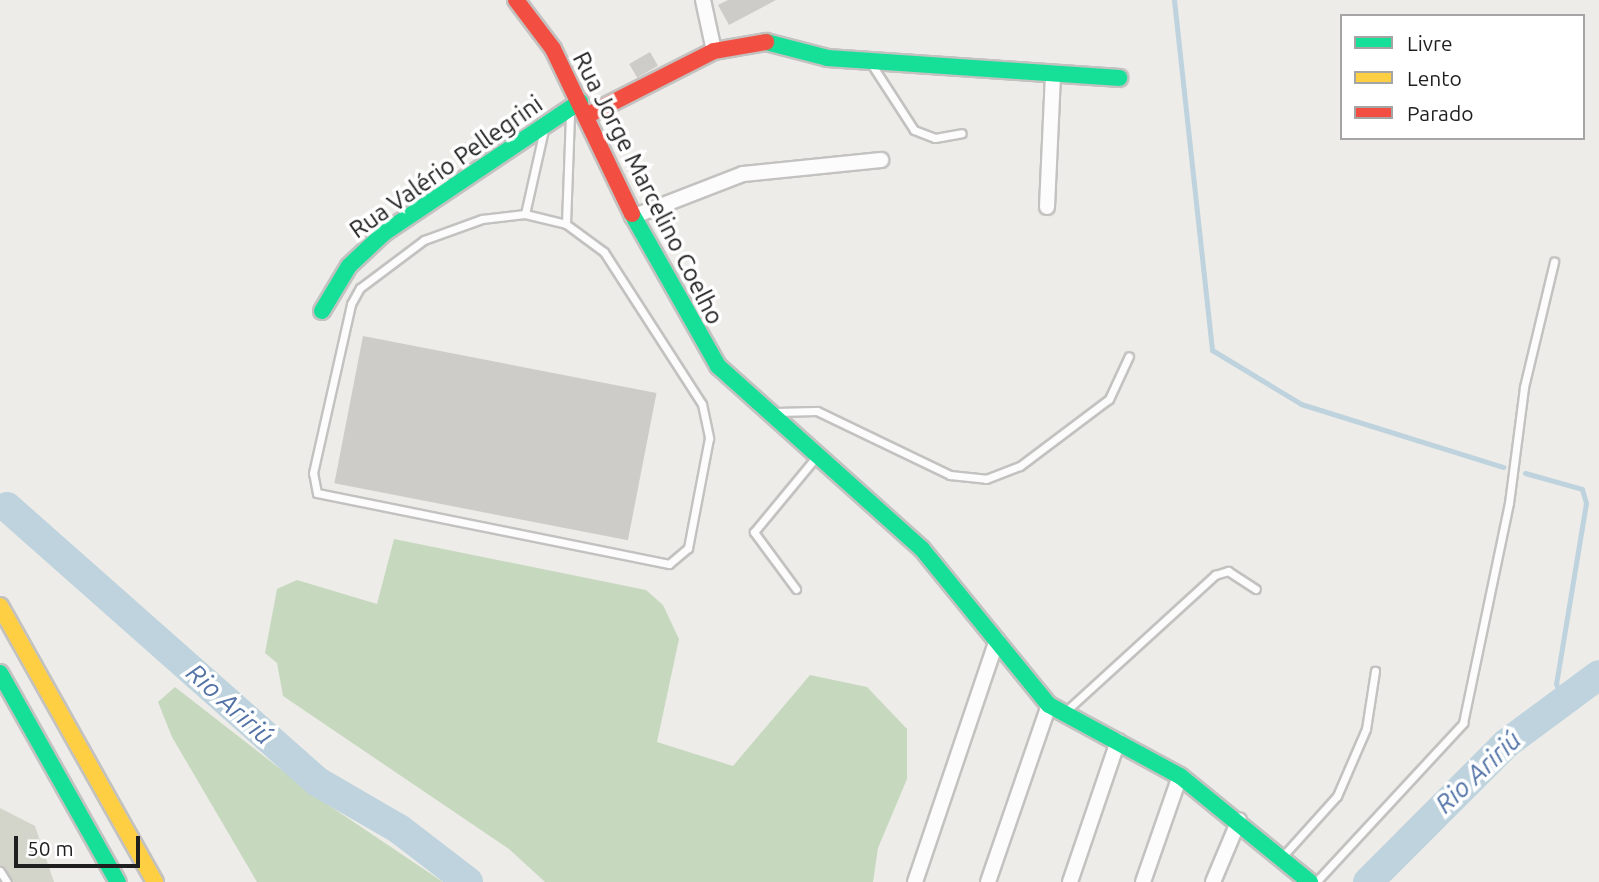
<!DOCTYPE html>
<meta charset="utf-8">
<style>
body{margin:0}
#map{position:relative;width:1599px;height:882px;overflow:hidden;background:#edece8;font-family:Ubuntu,sans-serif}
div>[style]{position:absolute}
.construction>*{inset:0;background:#d4d5ca}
.forest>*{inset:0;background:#c6d9bf}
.stream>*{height:5px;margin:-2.5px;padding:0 2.5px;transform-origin:2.5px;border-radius:2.5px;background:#bed3dd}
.river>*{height:30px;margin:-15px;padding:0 15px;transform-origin:15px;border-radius:15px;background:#bed3dd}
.building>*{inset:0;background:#ceccc9;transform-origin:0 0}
.roads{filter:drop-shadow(2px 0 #c3c2c0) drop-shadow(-2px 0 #c3c2c0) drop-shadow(0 2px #c3c2c0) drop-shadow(0 -2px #c3c2c0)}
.lane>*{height:7px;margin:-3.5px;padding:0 3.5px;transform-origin:3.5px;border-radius:3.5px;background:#fcfcfc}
.street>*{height:14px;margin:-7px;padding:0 7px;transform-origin:7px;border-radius:7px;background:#fcfcfc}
.fast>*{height:16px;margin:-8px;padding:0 8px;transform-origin:8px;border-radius:8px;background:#16e098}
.slow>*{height:16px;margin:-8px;padding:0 8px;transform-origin:8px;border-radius:8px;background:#ffcf43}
.jam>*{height:16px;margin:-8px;padding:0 8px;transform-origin:8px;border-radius:8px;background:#f24e42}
span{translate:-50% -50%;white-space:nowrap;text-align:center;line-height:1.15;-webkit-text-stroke:7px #fff;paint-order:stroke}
.street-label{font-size:24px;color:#1f1f1f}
.water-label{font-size:26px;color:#5373a6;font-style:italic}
.legend{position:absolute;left:1340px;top:14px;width:245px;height:126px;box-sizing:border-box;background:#fff;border:2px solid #a5a5a5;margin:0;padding:9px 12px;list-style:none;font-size:21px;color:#1f1f1f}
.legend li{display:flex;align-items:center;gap:14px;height:35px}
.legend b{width:35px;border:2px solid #a5a5a5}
.scale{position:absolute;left:14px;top:836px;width:126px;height:32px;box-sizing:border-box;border:4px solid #1f1f1f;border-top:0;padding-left:9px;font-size:21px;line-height:24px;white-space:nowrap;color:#1f1f1f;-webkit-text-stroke:5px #fff;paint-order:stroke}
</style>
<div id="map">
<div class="construction">
<div style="clip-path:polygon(0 808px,35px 826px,54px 882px,0 882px)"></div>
</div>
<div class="forest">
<div style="clip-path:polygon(394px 539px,646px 590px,663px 605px,679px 639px,657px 742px,733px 766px,810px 675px,867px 687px,907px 729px,907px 779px,878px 848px,873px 882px,545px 882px,509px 849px,283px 696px,277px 663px,265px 653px,277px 589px,297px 580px,377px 604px)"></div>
<div style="clip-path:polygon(175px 687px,315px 796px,443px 882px,257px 882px,172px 737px,158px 702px)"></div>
</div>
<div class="stream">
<div style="left:1174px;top:0;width:352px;rotate:83.8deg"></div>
<div style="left:1212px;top:350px;width:104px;rotate:31.2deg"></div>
<div style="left:1301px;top:404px;width:212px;rotate:17.3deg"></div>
<div style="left:1525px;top:473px;width:59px;rotate:15.7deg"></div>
<div style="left:1582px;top:489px;width:15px;rotate:74deg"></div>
<div style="left:1586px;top:503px;width:183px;rotate:99.4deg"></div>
<div style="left:1556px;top:684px;width:14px;rotate:65deg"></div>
</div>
<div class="river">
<div style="left:7px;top:507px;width:415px;rotate:41.5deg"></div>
<div style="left:318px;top:782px;width:94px;rotate:30.1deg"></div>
<div style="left:399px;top:829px;width:87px;rotate:37.5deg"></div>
<div style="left:1368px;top:882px;width:197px;rotate:-45deg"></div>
<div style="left:1507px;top:743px;width:114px;rotate:-36.5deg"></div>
</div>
<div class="building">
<div style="clip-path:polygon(728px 0,776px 0,729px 25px,718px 5px)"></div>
<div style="left:650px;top:52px;width:16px;height:24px;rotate:60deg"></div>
<div style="left:363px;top:336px;width:299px;height:150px;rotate:11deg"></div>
</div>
<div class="roads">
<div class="lane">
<div style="left:872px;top:65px;width:77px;rotate:57.1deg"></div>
<div style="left:914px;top:130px;width:22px;rotate:21deg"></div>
<div style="left:935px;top:138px;width:27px;rotate:-10deg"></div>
<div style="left:525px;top:214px;width:42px;rotate:13.7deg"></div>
<div style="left:566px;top:224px;width:47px;rotate:36.4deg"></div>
<div style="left:604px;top:252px;width:181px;rotate:57.2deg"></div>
<div style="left:702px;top:404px;width:35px;rotate:78deg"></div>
<div style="left:709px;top:438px;width:112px;rotate:100.8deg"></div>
<div style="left:688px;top:548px;width:25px;rotate:140deg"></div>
<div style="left:669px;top:564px;width:359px;rotate:-168.6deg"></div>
<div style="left:317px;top:493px;width:20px;rotate:-101deg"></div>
<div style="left:313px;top:473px;width:173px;rotate:-77.3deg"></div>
<div style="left:351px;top:304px;width:18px;rotate:-61deg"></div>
<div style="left:360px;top:288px;width:80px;rotate:-36.9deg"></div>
<div style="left:424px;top:240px;width:62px;rotate:-19.9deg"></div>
<div style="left:482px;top:219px;width:43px;rotate:-6.6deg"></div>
<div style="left:525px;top:214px;width:86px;rotate:-77.3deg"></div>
<div style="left:566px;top:224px;width:111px;rotate:-87.9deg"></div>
<div style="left:776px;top:412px;width:41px;rotate:-1.4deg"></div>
<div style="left:817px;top:411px;width:148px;rotate:25.7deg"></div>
<div style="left:950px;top:475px;width:36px;rotate:6deg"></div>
<div style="left:986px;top:479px;width:36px;rotate:-21deg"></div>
<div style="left:1020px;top:466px;width:111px;rotate:-37deg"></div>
<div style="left:1109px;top:399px;width:47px;rotate:-65.1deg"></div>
<div style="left:796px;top:589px;width:71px;rotate:-126.4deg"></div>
<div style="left:754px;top:532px;width:97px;rotate:-50.4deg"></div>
<div style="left:1066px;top:711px;width:202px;rotate:-42.4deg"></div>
<div style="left:1215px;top:575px;width:14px;rotate:-17deg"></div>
<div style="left:1228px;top:571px;width:33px;rotate:33deg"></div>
<div style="left:1282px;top:857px;width:82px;rotate:-48deg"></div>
<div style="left:1337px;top:796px;width:73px;rotate:-66.6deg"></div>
<div style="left:1366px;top:729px;width:59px;rotate:-81.2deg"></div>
<div style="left:0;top:871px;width:13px;rotate:58deg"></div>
<div style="left:1316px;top:882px;width:217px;rotate:-47.2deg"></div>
<div style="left:1463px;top:723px;width:225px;rotate:-78.2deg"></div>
<div style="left:1509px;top:503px;width:117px;rotate:-82.6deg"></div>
<div style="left:1524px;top:387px;width:129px;rotate:-76.5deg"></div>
</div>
<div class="street">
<div style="left:703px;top:0;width:52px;rotate:77.8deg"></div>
<div style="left:1047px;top:207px;width:133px;rotate:-87.4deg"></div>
<div style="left:632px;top:217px;width:119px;rotate:-21.2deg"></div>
<div style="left:743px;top:174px;width:139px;rotate:-5.8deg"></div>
<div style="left:915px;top:882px;width:256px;rotate:-71.3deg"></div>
<div style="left:988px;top:882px;width:187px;rotate:-71deg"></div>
<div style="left:1070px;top:882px;width:149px;rotate:-71.2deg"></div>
<div style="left:1143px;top:882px;width:112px;rotate:-70.8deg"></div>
<div style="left:1213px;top:882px;width:67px;rotate:-67.2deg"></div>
</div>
<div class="fast">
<div style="left:766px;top:42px;width:64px;rotate:14.5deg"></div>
<div style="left:828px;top:58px;width:292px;rotate:3.9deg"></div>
<div style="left:632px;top:214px;width:175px;rotate:60.5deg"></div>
<div style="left:718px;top:366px;width:274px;rotate:41.9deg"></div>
<div style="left:922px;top:549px;width:201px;rotate:50.9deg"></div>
<div style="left:1049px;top:705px;width:149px;rotate:28.5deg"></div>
<div style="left:1180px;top:776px;width:168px;rotate:39.2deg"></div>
<div style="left:322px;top:311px;width:52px;rotate:-59deg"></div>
<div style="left:349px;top:266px;width:48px;rotate:-43.3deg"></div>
<div style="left:384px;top:233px;width:236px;rotate:-33.8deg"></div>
<div style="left:0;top:673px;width:240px;rotate:60.6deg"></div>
</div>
<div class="slow">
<div style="left:0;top:606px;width:317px;rotate:60.7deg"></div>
</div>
<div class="jam">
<div style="left:516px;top:0;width:61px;rotate:52.9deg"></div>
<div style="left:553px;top:49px;width:183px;rotate:64.4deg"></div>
<div style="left:588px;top:115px;width:141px;rotate:-26.9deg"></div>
<div style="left:714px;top:51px;width:53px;rotate:-9.8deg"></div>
</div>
</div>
<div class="street-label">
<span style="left:446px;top:167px;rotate:-35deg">Rua Valério Pellegrini</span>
<span style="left:648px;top:188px;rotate:63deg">Rua Jorge Marcelino Coelho</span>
</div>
<div class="water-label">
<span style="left:230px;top:704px;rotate:42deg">Rio Aririú</span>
<span style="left:1478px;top:772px;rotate:-43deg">Rio Aririú</span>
</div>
<ul class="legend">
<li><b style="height:9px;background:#16e098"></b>Livre</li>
<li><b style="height:9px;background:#ffcf43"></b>Lento</li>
<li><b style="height:9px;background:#f24e42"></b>Parado</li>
</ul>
<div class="scale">50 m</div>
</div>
